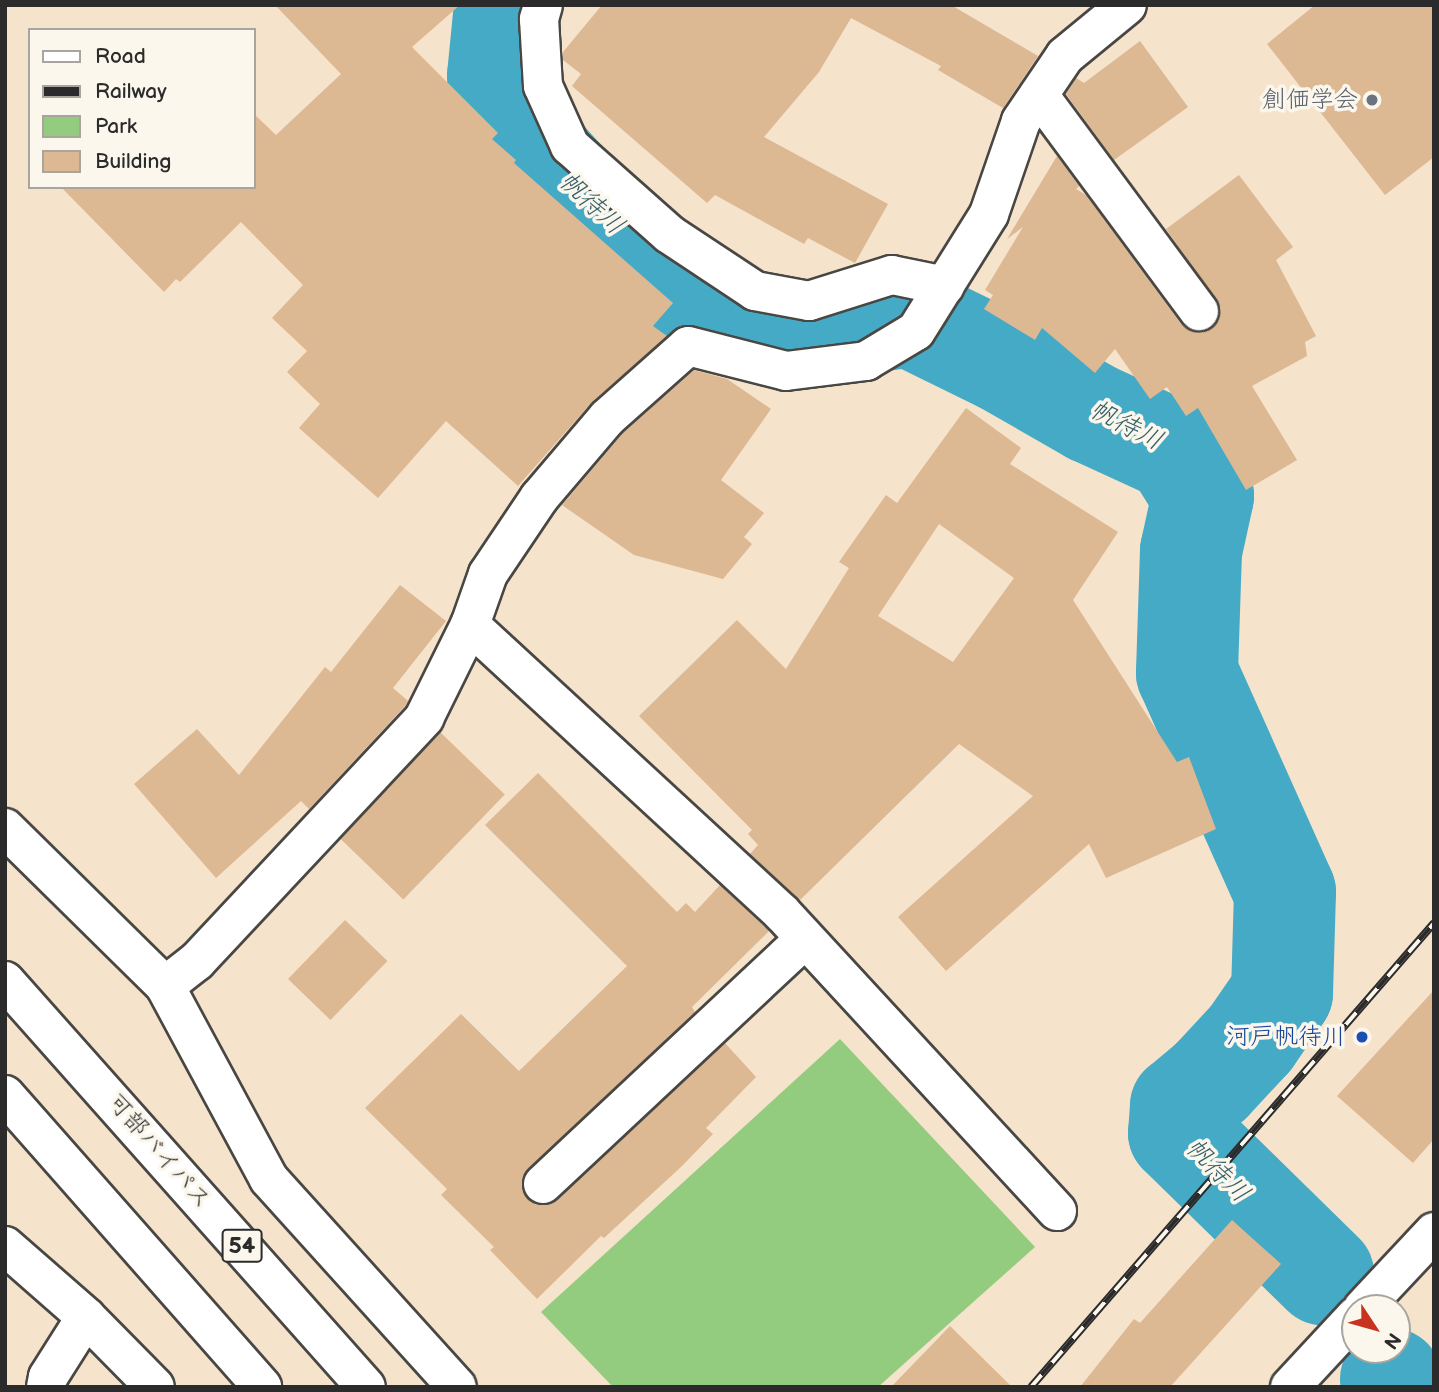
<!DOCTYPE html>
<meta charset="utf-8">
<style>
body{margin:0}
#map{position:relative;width:1439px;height:1392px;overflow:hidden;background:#f6e3cc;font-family:"Balsamiq Sans","Klee One",sans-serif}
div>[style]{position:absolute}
.green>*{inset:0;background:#93cc7f}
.river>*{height:102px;margin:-51px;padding:0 51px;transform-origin:51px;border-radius:51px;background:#45aac5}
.building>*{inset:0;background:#dcb893;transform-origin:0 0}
.roads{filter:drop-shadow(2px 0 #494743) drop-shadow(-2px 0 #494743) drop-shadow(0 2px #494743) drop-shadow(0 -2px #494743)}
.minor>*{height:38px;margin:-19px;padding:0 19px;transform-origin:19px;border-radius:19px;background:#fff}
.major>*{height:38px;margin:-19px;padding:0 19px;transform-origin:19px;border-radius:19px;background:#fff}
.highway>*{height:38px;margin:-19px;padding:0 19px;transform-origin:19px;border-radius:19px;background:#fff}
.rail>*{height:8px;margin-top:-4px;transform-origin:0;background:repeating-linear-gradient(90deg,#fbf7ec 0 16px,#2b2b2b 0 32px);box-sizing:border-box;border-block:2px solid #2b2b2b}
.dots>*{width:19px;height:19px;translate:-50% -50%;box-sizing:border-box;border:4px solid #fbf7ec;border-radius:50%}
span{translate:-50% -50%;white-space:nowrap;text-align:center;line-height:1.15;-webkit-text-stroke:7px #fbf7ec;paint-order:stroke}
.shield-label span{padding:2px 5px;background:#fbf7ec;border:2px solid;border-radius:5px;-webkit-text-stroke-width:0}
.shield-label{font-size:23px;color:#2b2b2b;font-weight:700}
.worship-label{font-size:24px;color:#5b616d}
.right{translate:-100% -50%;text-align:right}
.transit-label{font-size:24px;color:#164399}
.street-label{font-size:24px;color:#2b2b2b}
.water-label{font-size:26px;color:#355e69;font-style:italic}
.frame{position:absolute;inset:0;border:7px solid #2b2b2b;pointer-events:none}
.legend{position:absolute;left:28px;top:28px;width:228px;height:161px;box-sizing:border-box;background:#fbf7ec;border:2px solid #a8a59f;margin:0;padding:9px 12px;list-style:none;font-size:21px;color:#2b2b2b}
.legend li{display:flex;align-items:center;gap:14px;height:35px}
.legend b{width:35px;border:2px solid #a8a59f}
.north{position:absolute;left:1341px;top:1294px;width:70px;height:70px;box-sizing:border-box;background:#fbf7ec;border:2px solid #a8a59f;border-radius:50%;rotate:126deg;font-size:19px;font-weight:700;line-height:28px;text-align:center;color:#2b2b2b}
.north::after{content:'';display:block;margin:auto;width:24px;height:32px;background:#c8321e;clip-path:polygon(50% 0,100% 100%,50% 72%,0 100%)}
</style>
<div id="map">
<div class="green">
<div style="clip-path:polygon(840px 1039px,1035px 1247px,878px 1387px,613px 1387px,541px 1312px)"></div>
</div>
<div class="river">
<div style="left:505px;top:5px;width:71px;rotate:95.6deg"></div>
<div style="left:498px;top:76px;width:69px;rotate:65.3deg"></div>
<div style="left:527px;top:139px;width:70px;rotate:47.9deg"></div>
<div style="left:574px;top:191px;width:83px;rotate:43.5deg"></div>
<div style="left:634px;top:248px;width:107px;rotate:39.7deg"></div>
<div style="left:716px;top:316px;width:62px;rotate:19.9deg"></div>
<div style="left:774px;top:337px;width:137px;rotate:-8.8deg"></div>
<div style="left:909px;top:316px;width:105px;rotate:26.1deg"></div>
<div style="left:1003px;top:362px;width:103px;rotate:29.8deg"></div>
<div style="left:1092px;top:413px;width:91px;rotate:24.6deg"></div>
<div style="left:1175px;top:451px;width:53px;rotate:58.1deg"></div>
<div style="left:1203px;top:496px;width:56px;rotate:102.3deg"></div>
<div style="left:1191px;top:551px;width:122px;rotate:91.9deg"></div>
<div style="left:1187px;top:673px;width:240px;rotate:65.9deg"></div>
<div style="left:1285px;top:892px;width:101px;rotate:91.7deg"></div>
<div style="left:1282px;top:993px;width:55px;rotate:124.6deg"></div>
<div style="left:1251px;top:1038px;width:59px;rotate:132.9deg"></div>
<div style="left:1211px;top:1081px;width:39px;rotate:140deg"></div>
<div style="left:1181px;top:1106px;width:27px;rotate:94deg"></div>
<div style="left:1179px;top:1133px;width:202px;rotate:44.4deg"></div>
<div style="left:1391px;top:1379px;width:9px;rotate:63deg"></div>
</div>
<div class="building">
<div style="clip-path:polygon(275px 5px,460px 5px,412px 47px,498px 133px,492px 139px,516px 160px,514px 163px,673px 303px,653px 326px,667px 336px,592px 402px,518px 486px,446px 421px,378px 498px,299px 428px,320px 404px,287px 372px,307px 351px,272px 318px,303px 285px,241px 222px,180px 282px,176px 279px,164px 292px,61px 187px,254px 187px,254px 114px,276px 135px,341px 74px)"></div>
<div style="clip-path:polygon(602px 5px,951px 5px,1038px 56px,1003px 108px,938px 70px,941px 66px,851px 18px,819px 72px,764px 137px,888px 204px,855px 263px,808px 238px,804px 244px,715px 195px,707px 203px,572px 86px,581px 74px,563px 60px,563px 52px)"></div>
<div style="clip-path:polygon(1315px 5px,1434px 5px,1434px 157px,1385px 195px,1267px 44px)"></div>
<div style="clip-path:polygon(1140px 41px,1188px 107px,1114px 160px,1066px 94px,1076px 78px,1084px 83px)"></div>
<div style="clip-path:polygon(1057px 156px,1079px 186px,1076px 189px,1086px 195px,1181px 324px,1190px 331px,1201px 333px,1211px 329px,1219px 320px,1221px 308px,1166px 229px,1239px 175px,1293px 247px,1276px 260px,1316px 336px,1305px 342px,1307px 356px,1252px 386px,1297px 460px,1246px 490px,1198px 408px,1186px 416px,1167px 387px,1150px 399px,1115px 349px,1095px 373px,1042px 328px,1035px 340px,984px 309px,993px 295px,985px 290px,1023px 227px,1007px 239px)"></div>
<div style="clip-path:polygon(694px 370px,727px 379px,771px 409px,721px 480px,764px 513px,744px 537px,752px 544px,723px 579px,634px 555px,562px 505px,623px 433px)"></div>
<div style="clip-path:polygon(evenodd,966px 408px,1021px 448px,1010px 464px,1118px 532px,1073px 600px,1177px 762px,1189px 757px,1216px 829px,1106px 878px,1089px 844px,946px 971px,898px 917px,1033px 796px,959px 744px,800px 900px,750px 854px,758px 845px,748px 834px,752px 830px,639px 716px,737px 620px,786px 669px,849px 568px,839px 562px,886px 495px,897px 503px,966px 408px,939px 524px,1014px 578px,953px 662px,878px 616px,939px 524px)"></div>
<div style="clip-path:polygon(400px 585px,446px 621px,393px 688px,408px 701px,406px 705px,309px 809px,301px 801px,216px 878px,134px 784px,197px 729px,239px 775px,325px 667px,331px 672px)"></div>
<div style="left:440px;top:732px;width:90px;height:146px;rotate:44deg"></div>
<div style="clip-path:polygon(538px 773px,677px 912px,686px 903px,695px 912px,720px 885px,769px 931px,692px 1007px,695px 1012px,528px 1169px,522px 1178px,522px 1188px,528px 1199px,536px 1205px,547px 1205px,557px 1200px,725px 1043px,756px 1077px,706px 1128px,713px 1134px,682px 1166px,604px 1238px,601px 1236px,537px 1299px,490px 1250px,494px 1247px,441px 1195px,447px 1189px,365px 1108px,461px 1014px,519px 1071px,627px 966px,485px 825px)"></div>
<div style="left:345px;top:920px;width:59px;height:82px;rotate:44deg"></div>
<div style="clip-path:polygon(1434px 990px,1434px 1139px,1413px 1163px,1337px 1096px)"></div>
<div style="clip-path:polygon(1232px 1220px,1281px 1264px,1170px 1387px,1080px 1387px,1134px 1319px,1140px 1323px)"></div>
<div style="clip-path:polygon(950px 1326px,1012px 1387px,891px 1387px)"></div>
</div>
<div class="roads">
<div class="minor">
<div style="left:543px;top:5px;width:15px;rotate:106deg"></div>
<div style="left:539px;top:19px;width:67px;rotate:86.6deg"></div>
<div style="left:543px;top:86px;width:66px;rotate:65.8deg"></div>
<div style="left:570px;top:146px;width:132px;rotate:41.6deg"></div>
<div style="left:669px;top:234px;width:103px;rotate:33.5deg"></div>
<div style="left:755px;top:291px;width:55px;rotate:10.5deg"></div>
<div style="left:809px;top:301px;width:87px;rotate:-17.4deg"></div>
<div style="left:892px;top:275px;width:54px;rotate:11.7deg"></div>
<div style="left:1039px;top:95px;width:269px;rotate:53.5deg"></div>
<div style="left:470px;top:625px;width:423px;rotate:42.7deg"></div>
<div style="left:781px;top:912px;width:407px;rotate:47.3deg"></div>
<div style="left:5px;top:828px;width:225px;rotate:44.6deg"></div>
<div style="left:165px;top:986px;width:219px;rotate:61.7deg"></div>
<div style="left:269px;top:1179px;width:280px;rotate:47.9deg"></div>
<div style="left:165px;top:986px;width:41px;rotate:-38deg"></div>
<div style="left:197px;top:961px;width:333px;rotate:-46.9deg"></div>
<div style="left:424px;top:718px;width:104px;rotate:-63.7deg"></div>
<div style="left:470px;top:625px;width:54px;rotate:-70.6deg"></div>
<div style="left:488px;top:574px;width:92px;rotate:-56.1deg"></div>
<div style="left:539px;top:498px;width:105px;rotate:-49.6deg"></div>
<div style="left:607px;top:418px;width:108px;rotate:-41.6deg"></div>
<div style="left:688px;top:346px;width:101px;rotate:14.3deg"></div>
<div style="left:786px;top:371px;width:81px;rotate:-7.1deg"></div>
<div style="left:866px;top:361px;width:58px;rotate:-31deg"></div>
<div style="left:916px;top:331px;width:138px;rotate:-58deg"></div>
<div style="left:989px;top:214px;width:98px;rotate:-71deg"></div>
<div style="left:1021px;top:121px;width:78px;rotate:-55.9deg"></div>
<div style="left:1065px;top:56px;width:80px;rotate:-39.4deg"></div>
<div style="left:543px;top:1184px;width:357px;rotate:-43.1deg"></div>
<div style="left:5px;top:1246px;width:108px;rotate:41.2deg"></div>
<div style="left:86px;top:1317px;width:98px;rotate:45.4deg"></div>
<div style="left:46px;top:1387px;width:10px;rotate:-79deg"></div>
<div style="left:48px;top:1377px;width:71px;rotate:-57.7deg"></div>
</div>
<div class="major">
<div style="left:1363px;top:1308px;width:104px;rotate:-46.9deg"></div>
<div style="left:1290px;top:1387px;width:96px;rotate:-47.1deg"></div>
</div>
<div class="highway">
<div style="left:5px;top:981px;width:543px;rotate:48.36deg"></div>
<div style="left:5px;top:1095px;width:389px;rotate:48.6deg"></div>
</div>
</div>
<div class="rail">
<div style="left:1031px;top:1387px;width:615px;rotate:-49.02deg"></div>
</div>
<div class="dots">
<div style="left:1372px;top:100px;background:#6b7280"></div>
<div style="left:1362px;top:1037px;background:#1a4fb4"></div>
</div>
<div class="shield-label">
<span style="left:242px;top:1246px">54</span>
</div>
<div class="worship-label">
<span class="right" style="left:1358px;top:100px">創価学会</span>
</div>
<div class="transit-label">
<span class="right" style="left:1346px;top:1037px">河戸帆待川</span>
</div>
<div class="street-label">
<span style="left:159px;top:1151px;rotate:49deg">可部バイパス</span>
</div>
<div class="water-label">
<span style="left:591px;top:204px;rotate:43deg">帆待川</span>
<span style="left:1126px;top:426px;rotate:27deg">帆待川</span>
<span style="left:1217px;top:1171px;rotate:45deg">帆待川</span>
</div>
<div class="frame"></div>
<ul class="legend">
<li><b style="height:9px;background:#fff"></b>Road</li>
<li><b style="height:9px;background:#2b2b2b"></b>Railway</li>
<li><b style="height:19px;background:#93cc7f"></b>Park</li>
<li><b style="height:19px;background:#dcb893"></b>Building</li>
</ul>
<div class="north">N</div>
</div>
